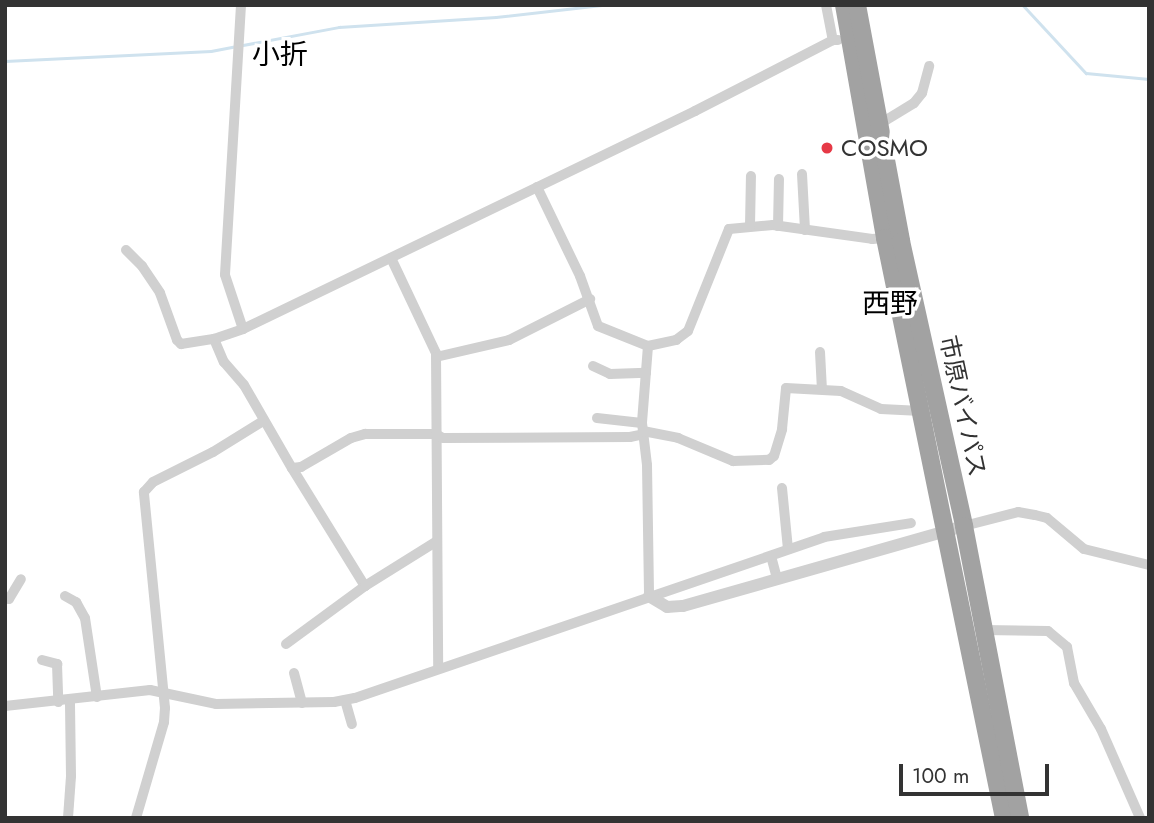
<!DOCTYPE html>
<meta charset="utf-8">
<style>
body{margin:0}
#map{position:relative;width:1154px;height:823px;overflow:hidden;background:#fff;font-family:Jost,"Noto Sans JP",sans-serif}
div>[style]{position:absolute}
.stream>*{height:2.5px;margin:-1.25px;padding:0 1.25px;transform-origin:1.25px;border-radius:1.25px;background:#cfe2ee}
.minor>*{height:10px;margin:-5px;padding:0 5px;transform-origin:5px;border-radius:5px;background:#d0d0d0}
.tertiary>*{height:12px;margin:-6px;padding:0 6px;transform-origin:6px;border-radius:6px;background:#d0d0d0}
.trunk>*{height:18px;margin:-9px;padding:0 9px;transform-origin:9px;border-radius:9px;background:#a2a2a2}
.dots>*{width:19px;height:19px;translate:-50% -50%;box-sizing:border-box;border:4px solid #fff;border-radius:50%}
span{translate:-50% -50%;white-space:nowrap;text-align:center;line-height:1.15;-webkit-text-stroke:7px #fff;paint-order:stroke}
.poi-label{font-size:24px;color:#333}
.left{translate:0 -50%;text-align:left}
.street-label{font-size:24px;color:#333}
.quarter-label{font-size:28px;color:#000}
.frame{position:absolute;inset:0;border:7px solid #333;pointer-events:none}
.scale{position:absolute;left:899px;top:764px;width:150px;height:32px;box-sizing:border-box;border:4px solid #333;border-top:0;padding-left:9px;font-size:21px;line-height:24px;white-space:nowrap;color:#333;-webkit-text-stroke:5px #fff;paint-order:stroke}
</style>
<div id="map">
<div class="stream">
<div style="left:1023px;top:5px;width:93px;rotate:47.2deg"></div>
<div style="left:1086px;top:73px;width:63px;rotate:5.4deg"></div>
<div style="left:243px;top:45px;width:98px;rotate:-10.6deg"></div>
<div style="left:339px;top:27px;width:157px;rotate:-3.6deg"></div>
<div style="left:496px;top:17px;width:106px;rotate:-6.5deg"></div>
<div style="left:5px;top:61px;width:206px;rotate:-2.8deg"></div>
<div style="left:211px;top:51px;width:26px;rotate:-11deg"></div>
</div>
<div class="minor">
<div style="left:241px;top:5px;width:270px;rotate:93.4deg"></div>
<div style="left:225px;top:275px;width:57px;rotate:71.6deg"></div>
<div style="left:826px;top:5px;width:36px;rotate:79deg"></div>
<div style="left:833px;top:40px;width:5px"></div>
<div style="left:878px;top:125px;width:42px;rotate:-31.4deg"></div>
<div style="left:914px;top:103px;width:13px;rotate:-51deg"></div>
<div style="left:922px;top:93px;width:28px;rotate:-75deg"></div>
<div style="left:802px;top:174px;width:56px;rotate:86.9deg"></div>
<div style="left:537px;top:187px;width:99px;rotate:64.2deg"></div>
<div style="left:580px;top:276px;width:53px;rotate:70.2deg"></div>
<div style="left:598px;top:326px;width:54px;rotate:21.8deg"></div>
<div style="left:648px;top:346px;width:29px;rotate:-12deg"></div>
<div style="left:676px;top:340px;width:15px;rotate:-37deg"></div>
<div style="left:688px;top:331px;width:110px;rotate:-68.1deg"></div>
<div style="left:729px;top:229px;width:44px;rotate:-5.2deg"></div>
<div style="left:773px;top:225px;width:100px;rotate:8deg"></div>
<div style="left:872px;top:239px;width:13px;rotate:-4deg"></div>
<div style="left:750px;top:226px;width:50px;rotate:-88.9deg"></div>
<div style="left:778px;top:226px;width:47px;rotate:-88.8deg"></div>
<div style="left:126px;top:250px;width:23px;rotate:45deg"></div>
<div style="left:142px;top:266px;width:32px;rotate:56deg"></div>
<div style="left:160px;top:293px;width:50px;rotate:70.1deg"></div>
<div style="left:177px;top:340px;width:6px;rotate:45deg"></div>
<div style="left:181px;top:344px;width:33px;rotate:-9deg"></div>
<div style="left:214px;top:339px;width:31px;rotate:-19deg"></div>
<div style="left:243px;top:329px;width:502px;rotate:-25.75deg"></div>
<div style="left:695px;top:111px;width:155px;rotate:-27.2deg"></div>
<div style="left:391px;top:258px;width:105px;rotate:64.7deg"></div>
<div style="left:436px;top:353px;width:316px;rotate:89.6deg"></div>
<div style="left:214px;top:339px;width:25px;rotate:67deg"></div>
<div style="left:224px;top:362px;width:30px;rotate:49deg"></div>
<div style="left:244px;top:385px;width:96px;rotate:60deg"></div>
<div style="left:292px;top:468px;width:9px;rotate:-6deg"></div>
<div style="left:301px;top:467px;width:58px;rotate:-30.1deg"></div>
<div style="left:351px;top:438px;width:15px;rotate:-16deg"></div>
<div style="left:365px;top:434px;width:71px"></div>
<div style="left:436px;top:434px;width:8px;rotate:30deg"></div>
<div style="left:443px;top:438px;width:187px;rotate:-0.3deg"></div>
<div style="left:630px;top:437px;width:14px;rotate:-12deg"></div>
<div style="left:648px;top:346px;width:77px;rotate:94.5deg"></div>
<div style="left:642px;top:423px;width:42px;rotate:83.2deg"></div>
<div style="left:647px;top:465px;width:131px;rotate:89.1deg"></div>
<div style="left:820px;top:352px;width:36px;rotate:87deg"></div>
<div style="left:436px;top:357px;width:75px;rotate:-13.1deg"></div>
<div style="left:509px;top:340px;width:91px;rotate:-26.8deg"></div>
<div style="left:593px;top:366px;width:19px;rotate:25deg"></div>
<div style="left:610px;top:374px;width:36px;rotate:-2deg"></div>
<div style="left:597px;top:418px;width:45px;rotate:6.3deg"></div>
<div style="left:643px;top:431px;width:36px;rotate:11deg"></div>
<div style="left:678px;top:438px;width:60px;rotate:22.7deg"></div>
<div style="left:733px;top:461px;width:36px;rotate:-2deg"></div>
<div style="left:769px;top:460px;width:6px;rotate:-39deg"></div>
<div style="left:774px;top:456px;width:28px;rotate:-73deg"></div>
<div style="left:782px;top:429px;width:41px;rotate:-84.4deg"></div>
<div style="left:786px;top:388px;width:55px;rotate:3.1deg"></div>
<div style="left:841px;top:391px;width:44px;rotate:24.2deg"></div>
<div style="left:881px;top:409px;width:40px;rotate:2.9deg"></div>
<div style="left:292px;top:468px;width:139px;rotate:58.3deg"></div>
<div style="left:782px;top:488px;width:61px;rotate:84.4deg"></div>
<div style="left:964px;top:526px;width:56px;rotate:-14.5deg"></div>
<div style="left:1018px;top:512px;width:17px;rotate:10deg"></div>
<div style="left:1035px;top:515px;width:12px;rotate:14deg"></div>
<div style="left:1047px;top:518px;width:48px;rotate:40deg"></div>
<div style="left:1084px;top:549px;width:67px;rotate:13.8deg"></div>
<div style="left:771px;top:556px;width:24px;rotate:75deg"></div>
<div style="left:65px;top:596px;width:13px;rotate:29deg"></div>
<div style="left:76px;top:602px;width:18px;rotate:61deg"></div>
<div style="left:85px;top:618px;width:80px;rotate:81.4deg"></div>
<div style="left:5px;top:598px;width:4px;rotate:14deg"></div>
<div style="left:9px;top:599px;width:23px;rotate:-59deg"></div>
<div style="left:983px;top:630px;width:65px;rotate:0.9deg"></div>
<div style="left:1048px;top:631px;width:25px;rotate:40deg"></div>
<div style="left:1067px;top:647px;width:37px;rotate:79deg"></div>
<div style="left:1074px;top:683px;width:53px;rotate:59.6deg"></div>
<div style="left:1101px;top:729px;width:97px;rotate:66.3deg"></div>
<div style="left:286px;top:644px;width:98px;rotate:-36.3deg"></div>
<div style="left:365px;top:586px;width:85px;rotate:-32deg"></div>
<div style="left:42px;top:660px;width:16px;rotate:15deg"></div>
<div style="left:57px;top:664px;width:38px;rotate:88deg"></div>
<div style="left:294px;top:673px;width:31px;rotate:75deg"></div>
<div style="left:345px;top:700px;width:25px;rotate:74deg"></div>
<div style="left:5px;top:706px;width:146px;rotate:-6.3deg"></div>
<div style="left:150px;top:690px;width:67px;rotate:12deg"></div>
<div style="left:216px;top:704px;width:118px;rotate:-1deg"></div>
<div style="left:334px;top:702px;width:21px;rotate:-11deg"></div>
<div style="left:355px;top:698px;width:496px;rotate:-18.9deg"></div>
<div style="left:824px;top:537px;width:88px;rotate:-9.1deg"></div>
<div style="left:68px;top:818px;width:42px;rotate:-85.9deg"></div>
<div style="left:71px;top:776px;width:75px;rotate:-90.8deg"></div>
<div style="left:136px;top:818px;width:100px;rotate:-73.7deg"></div>
<div style="left:164px;top:722px;width:14px;rotate:-86deg"></div>
<div style="left:165px;top:708px;width:217px;rotate:-95.6deg"></div>
<div style="left:144px;top:492px;width:13px;rotate:-48deg"></div>
<div style="left:153px;top:482px;width:67px;rotate:-26.6deg"></div>
<div style="left:213px;top:452px;width:59px;rotate:-31.8deg"></div>
</div>
<div class="tertiary">
<div style="left:649px;top:596px;width:21px;rotate:31deg"></div>
<div style="left:667px;top:607px;width:16px;rotate:-4deg"></div>
<div style="left:683px;top:606px;width:292px;rotate:-15.9deg"></div>
</div>
<div class="trunk">
<div style="left:844px;top:5px;width:237px;rotate:80deg"></div>
<div style="left:885px;top:238px;width:592px;rotate:78.41deg"></div>
<div style="left:857px;top:5px;width:240px;rotate:79.4deg"></div>
<div style="left:901px;top:241px;width:292px;rotate:77.5deg"></div>
<div style="left:964px;top:526px;width:297px;rotate:79.1deg"></div>
</div>
<div class="dots">
<div style="left:827px;top:148px;background:#e63946"></div>
</div>
<div class="poi-label">
<span class="left" style="left:841px;top:148px">COSMO</span>
</div>
<div class="street-label">
<span style="left:963px;top:406px;rotate:78deg">市原バイパス</span>
</div>
<div class="quarter-label">
<span style="left:280px;top:55px">小折</span>
<span style="left:890px;top:304px">西野</span>
</div>
<div class="frame"></div>
<div class="scale">100 m</div>
</div>
